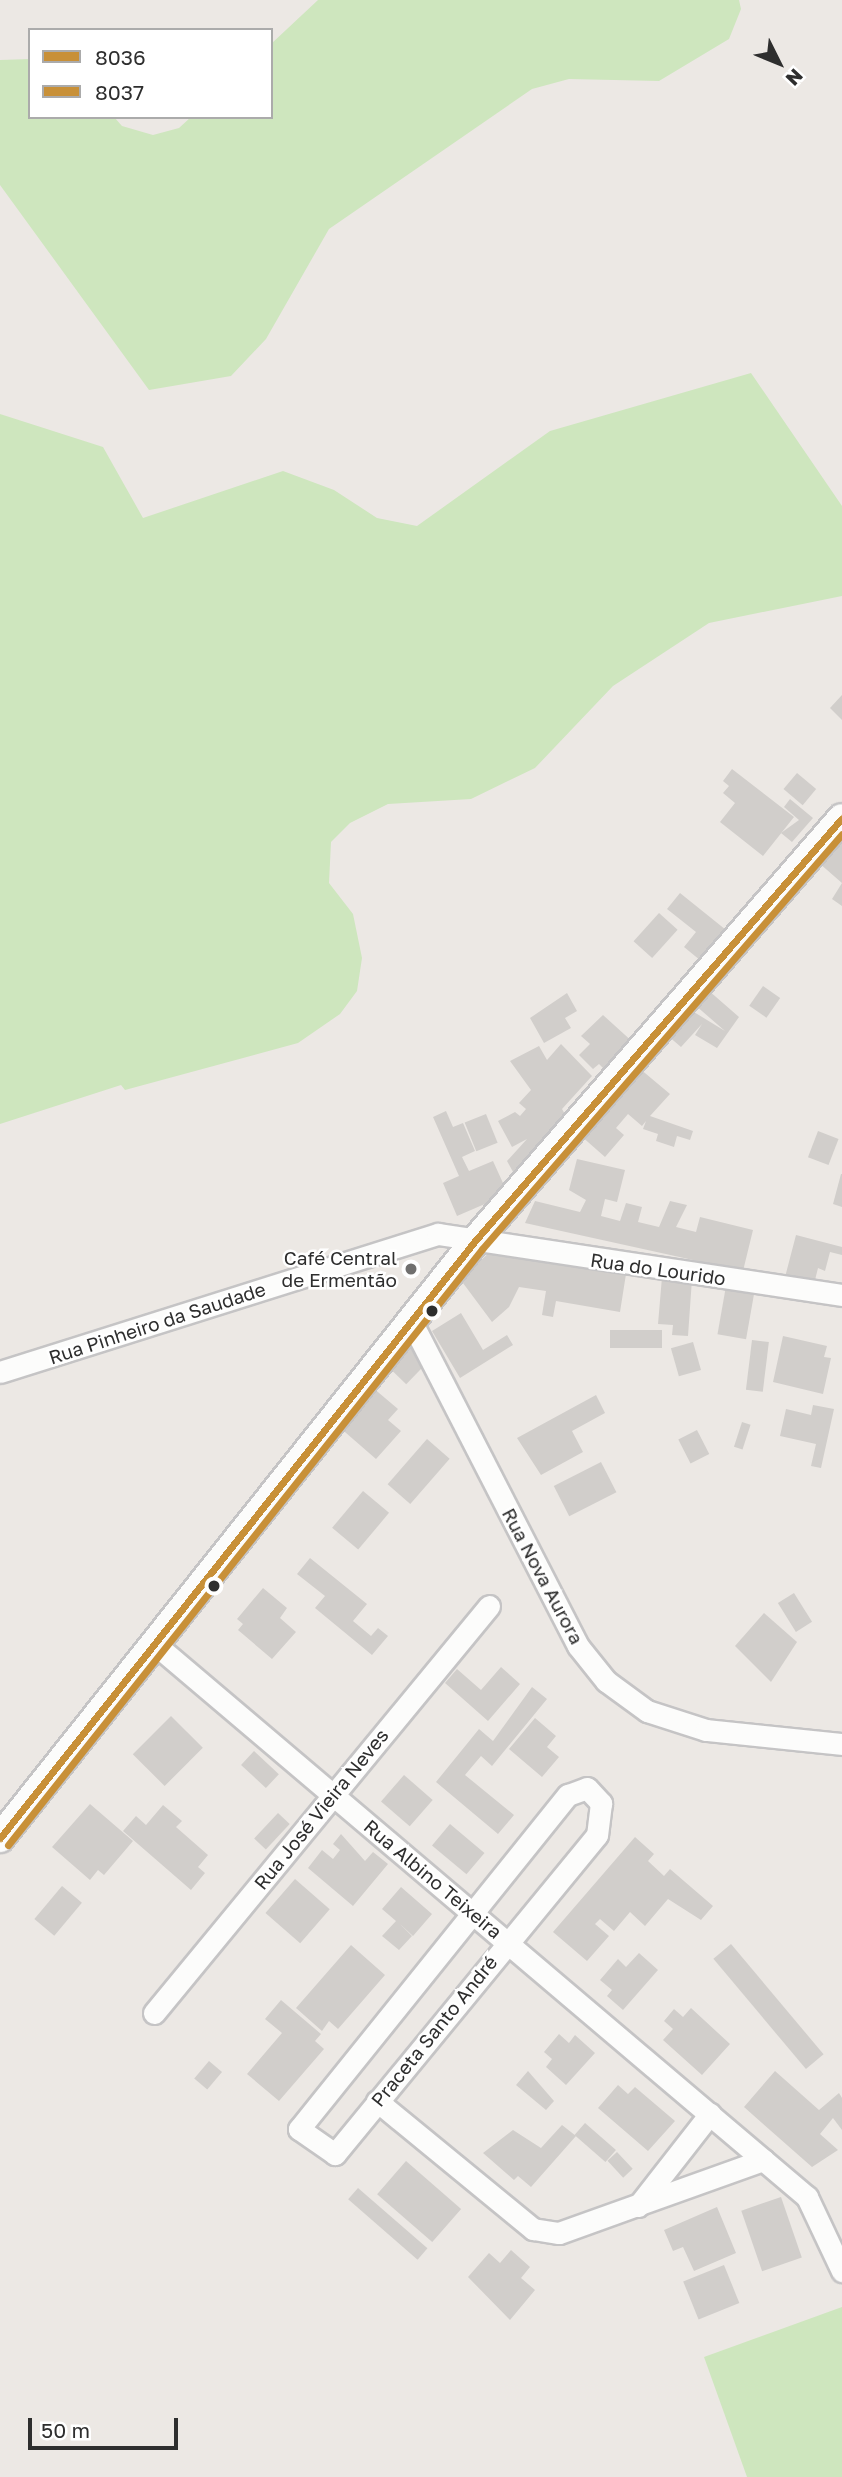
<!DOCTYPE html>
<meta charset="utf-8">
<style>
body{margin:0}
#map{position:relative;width:842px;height:2477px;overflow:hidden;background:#ece8e4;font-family:"Golos Text",sans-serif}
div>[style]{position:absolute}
.green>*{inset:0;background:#cee6be}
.building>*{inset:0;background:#d1cecb;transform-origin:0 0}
.roads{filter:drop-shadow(2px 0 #c5c4c5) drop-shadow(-2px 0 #c5c4c5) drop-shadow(0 2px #c5c4c5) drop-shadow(0 -2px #c5c4c5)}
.street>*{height:21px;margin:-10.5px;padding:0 10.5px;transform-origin:10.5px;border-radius:10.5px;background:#fcfcfb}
.secondary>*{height:28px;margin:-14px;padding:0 14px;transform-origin:14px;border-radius:14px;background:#fcfcfb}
.bus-1>*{height:7px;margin:-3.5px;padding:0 3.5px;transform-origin:3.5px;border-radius:3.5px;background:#c89038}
.bus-2>*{height:7px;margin:-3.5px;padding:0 3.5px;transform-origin:3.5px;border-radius:3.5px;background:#c89038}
.dots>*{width:19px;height:19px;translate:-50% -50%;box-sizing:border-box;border:4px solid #fff;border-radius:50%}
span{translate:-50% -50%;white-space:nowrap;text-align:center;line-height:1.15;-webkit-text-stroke:5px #fff;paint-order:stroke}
.poi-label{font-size:19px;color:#2e2e2e}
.right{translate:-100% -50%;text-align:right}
.street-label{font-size:19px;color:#2e2e2e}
.legend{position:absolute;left:28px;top:28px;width:245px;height:91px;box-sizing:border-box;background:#fff;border:2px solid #ababab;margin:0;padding:9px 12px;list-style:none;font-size:21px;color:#2e2e2e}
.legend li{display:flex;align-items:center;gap:14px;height:35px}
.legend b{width:35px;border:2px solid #ababab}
.north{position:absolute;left:744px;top:28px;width:70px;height:70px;-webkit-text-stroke:5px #fff;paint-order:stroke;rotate:133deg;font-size:19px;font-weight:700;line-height:28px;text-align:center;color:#2e2e2e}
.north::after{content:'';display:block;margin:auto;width:24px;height:32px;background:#2e2e2e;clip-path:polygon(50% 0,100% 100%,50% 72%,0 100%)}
.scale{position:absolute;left:28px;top:2418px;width:150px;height:32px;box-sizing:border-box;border:4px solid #2e2e2e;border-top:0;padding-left:9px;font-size:21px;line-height:24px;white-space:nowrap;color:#2e2e2e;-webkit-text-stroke:5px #fff;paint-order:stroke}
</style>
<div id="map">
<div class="green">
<div style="clip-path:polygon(318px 0,739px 0,741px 9px,729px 39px,659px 81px,569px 79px,532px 89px,329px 229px,266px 339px,231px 376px,149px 390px,0 185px,0 60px,30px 59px,30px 117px,114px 117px,122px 126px,153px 135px,179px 128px,191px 117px,271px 117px,271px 44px)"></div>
<div style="clip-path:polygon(751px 373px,842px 506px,842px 596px,709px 623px,613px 686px,535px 768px,471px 799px,388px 804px,350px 823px,331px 842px,329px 883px,353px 914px,362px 958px,357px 991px,340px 1014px,298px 1043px,125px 1090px,121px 1085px,0 1124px,0 414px,103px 447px,143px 518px,283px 471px,334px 490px,377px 518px,417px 526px,550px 431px)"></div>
<div style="clip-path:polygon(842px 2307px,842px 2477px,747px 2477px,704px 2357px)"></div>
</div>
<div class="building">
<div style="clip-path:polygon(842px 695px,842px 720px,830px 708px)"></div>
<div style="clip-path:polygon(732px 769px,794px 817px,763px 856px,720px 822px,735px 803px,723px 793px,729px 786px,723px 781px)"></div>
<div style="left:797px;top:773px;width:25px;height:21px;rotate:40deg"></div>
<div style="clip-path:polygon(790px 799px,813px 818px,792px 842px,781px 833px,799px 820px,784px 807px)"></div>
<div style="clip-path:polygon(839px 840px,842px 842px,842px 906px,832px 899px,842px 883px,819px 863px)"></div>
<div style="clip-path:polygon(680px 893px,731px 934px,706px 965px,684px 947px,696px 932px,667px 909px)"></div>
<div style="left:659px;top:913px;width:25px;height:38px;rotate:42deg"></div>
<div style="left:763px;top:986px;width:21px;height:24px;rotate:35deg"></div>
<div style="clip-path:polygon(708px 990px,739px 1017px,717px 1048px,695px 1035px,702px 1024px,681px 1047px,667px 1035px,689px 1009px,725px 1031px,695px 1005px)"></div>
<div style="clip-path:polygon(567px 993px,577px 1011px,565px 1018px,571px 1028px,544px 1043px,530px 1018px)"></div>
<div style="clip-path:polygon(603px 1015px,635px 1044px,607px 1072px,599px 1064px,593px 1069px,579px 1055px,590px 1044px,581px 1036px)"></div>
<div style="clip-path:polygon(561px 1044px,592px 1076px,562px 1109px,570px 1123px,518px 1181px,507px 1161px,527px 1139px,512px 1147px,498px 1121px,515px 1112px,520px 1116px,526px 1109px,519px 1103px,531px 1090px,510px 1061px,539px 1046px,547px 1060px)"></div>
<div style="clip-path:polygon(639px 1068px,670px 1094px,650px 1116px,693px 1131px,690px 1140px,677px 1136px,674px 1147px,656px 1141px,658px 1134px,643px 1129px,646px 1121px,642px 1126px,628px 1114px,616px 1128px,624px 1135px,605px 1157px,580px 1135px)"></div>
<div style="clip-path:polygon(446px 1111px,453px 1127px,463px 1123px,475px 1151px,462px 1157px,469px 1171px,493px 1161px,508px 1194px,457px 1216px,443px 1183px,459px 1176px,433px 1117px)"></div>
<div style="left:486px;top:1114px;width:31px;height:23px;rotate:68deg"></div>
<div style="left:818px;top:1131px;width:22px;height:28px;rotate:21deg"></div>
<div style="clip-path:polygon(577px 1159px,625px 1170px,617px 1202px,605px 1199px,601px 1216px,620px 1221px,626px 1203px,642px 1207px,638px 1222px,659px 1227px,670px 1201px,687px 1205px,676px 1227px,696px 1232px,700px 1217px,753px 1230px,743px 1271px,525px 1223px,535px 1201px,580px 1212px,586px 1200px,569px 1190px)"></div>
<div style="clip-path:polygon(841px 1174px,842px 1174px,842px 1207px,833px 1204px)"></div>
<div style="clip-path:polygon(796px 1235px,842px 1247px,842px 1255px,830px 1252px,825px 1271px,818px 1268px,813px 1288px,784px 1281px)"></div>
<div style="clip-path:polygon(491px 1251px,626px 1274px,620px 1312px,556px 1301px,553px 1317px,542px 1315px,546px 1291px,519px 1287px,509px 1307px,492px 1322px,460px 1279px)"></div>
<div style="clip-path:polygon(662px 1277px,692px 1279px,688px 1336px,672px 1335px,673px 1325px,658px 1324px)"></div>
<div style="left:726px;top:1286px;width:29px;height:49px;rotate:10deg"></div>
<div style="clip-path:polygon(461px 1313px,483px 1350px,507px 1335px,513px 1345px,460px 1378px,432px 1331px)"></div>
<div style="left:610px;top:1330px;width:52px;height:18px"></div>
<div style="clip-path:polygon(783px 1336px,827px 1346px,824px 1357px,831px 1358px,823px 1394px,773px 1382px)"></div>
<div style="left:752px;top:1340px;width:17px;height:50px;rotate:7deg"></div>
<div style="left:409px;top:1341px;width:28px;height:33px;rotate:44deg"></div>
<div style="left:693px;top:1342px;width:29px;height:23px;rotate:74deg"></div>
<div style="clip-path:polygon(372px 1387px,398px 1409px,388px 1420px,401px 1431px,376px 1459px,338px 1426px)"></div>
<div style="clip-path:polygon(596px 1395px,605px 1413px,572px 1431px,583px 1452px,541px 1475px,517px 1438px)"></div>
<div style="clip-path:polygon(813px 1405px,834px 1409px,821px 1468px,811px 1466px,816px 1444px,780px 1436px,786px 1409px,811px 1415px)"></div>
<div style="left:742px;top:1422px;width:9px;height:26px;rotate:18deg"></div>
<div style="left:697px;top:1430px;width:27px;height:21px;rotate:63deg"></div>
<div style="left:427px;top:1439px;width:30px;height:60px;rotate:41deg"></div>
<div style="left:601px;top:1462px;width:34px;height:53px;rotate:63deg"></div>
<div style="left:363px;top:1491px;width:34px;height:48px;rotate:40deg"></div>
<div style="clip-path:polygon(310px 1558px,367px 1604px,353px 1621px,371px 1636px,378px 1628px,388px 1636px,372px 1655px,315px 1608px,325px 1596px,297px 1574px)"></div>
<div style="clip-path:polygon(263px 1588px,287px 1608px,280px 1618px,296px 1632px,272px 1659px,238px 1630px,243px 1624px,237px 1619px)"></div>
<div style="left:794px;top:1593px;width:34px;height:19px;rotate:58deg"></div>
<div style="clip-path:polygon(764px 1613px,797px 1642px,771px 1682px,735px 1646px)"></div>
<div style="clip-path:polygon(501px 1667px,520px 1684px,488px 1721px,445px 1683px,457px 1669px,481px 1690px)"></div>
<div style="clip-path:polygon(532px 1687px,547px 1699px,492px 1766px,481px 1756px,465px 1775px,514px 1815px,498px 1834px,436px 1782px,479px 1729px,493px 1741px)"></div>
<div style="left:171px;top:1716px;width:45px;height:54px;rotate:45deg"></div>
<div style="clip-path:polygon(535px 1718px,556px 1736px,547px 1747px,559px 1757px,542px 1777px,509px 1749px)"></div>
<div style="left:254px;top:1751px;width:34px;height:19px;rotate:43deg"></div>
<div style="left:404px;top:1775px;width:38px;height:35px;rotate:41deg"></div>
<div style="clip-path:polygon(90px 1804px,133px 1841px,104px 1875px,98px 1870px,90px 1880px,52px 1847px)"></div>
<div style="clip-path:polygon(163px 1805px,182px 1821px,176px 1827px,208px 1855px,198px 1867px,205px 1873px,191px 1890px,123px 1831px,136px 1816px,146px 1825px)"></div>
<div style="left:278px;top:1813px;width:16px;height:35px;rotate:43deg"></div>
<div style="left:450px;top:1824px;width:45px;height:28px;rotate:40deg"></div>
<div style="clip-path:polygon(341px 1834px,365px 1861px,373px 1852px,388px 1864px,353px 1906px,308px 1868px,322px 1850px,333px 1859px,340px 1850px,333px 1844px)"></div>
<div style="clip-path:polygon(635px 1837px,654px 1854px,648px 1861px,664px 1876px,670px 1869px,713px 1906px,701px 1920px,668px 1899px,645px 1926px,630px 1912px,614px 1931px,600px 1919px,595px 1924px,609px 1936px,587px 1961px,553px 1932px)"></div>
<div style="left:295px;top:1879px;width:46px;height:45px;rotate:41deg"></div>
<div style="left:62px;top:1886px;width:26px;height:43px;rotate:40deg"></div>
<div style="clip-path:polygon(401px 1887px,432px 1914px,413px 1936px,400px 1924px,412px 1936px,399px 1950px,382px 1936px,396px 1921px,382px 1909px)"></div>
<div style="left:731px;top:1944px;width:144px;height:23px;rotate:50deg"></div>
<div style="clip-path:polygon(351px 1945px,385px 1975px,338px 2029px,329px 2021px,322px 2031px,296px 2008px)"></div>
<div style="clip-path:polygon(639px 1953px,658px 1970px,623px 2010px,607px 1996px,612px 1990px,600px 1980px,618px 1959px,626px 1967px)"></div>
<div style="clip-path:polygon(281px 2000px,321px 2034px,315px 2041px,324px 2049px,279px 2101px,247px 2074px,282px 2033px,265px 2019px)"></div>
<div style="clip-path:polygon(691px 2008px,730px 2044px,702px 2075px,663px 2040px,673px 2029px,664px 2021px,674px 2009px,683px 2017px)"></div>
<div style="clip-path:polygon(559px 2034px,569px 2043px,575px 2035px,595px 2053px,566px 2085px,546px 2067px,552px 2059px,544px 2052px)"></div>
<div style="left:209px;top:2061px;width:17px;height:23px;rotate:40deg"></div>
<div style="clip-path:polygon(528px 2071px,554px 2101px,546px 2110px,516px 2085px)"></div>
<div style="clip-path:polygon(775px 2071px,819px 2110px,839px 2093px,842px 2098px,842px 2130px,833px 2118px,820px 2134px,838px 2150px,812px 2167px,744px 2107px)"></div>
<div style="clip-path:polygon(618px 2085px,628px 2094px,635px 2087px,675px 2121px,648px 2151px,598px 2108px)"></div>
<div style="left:585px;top:2123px;width:41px;height:16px;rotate:41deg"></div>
<div style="clip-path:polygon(562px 2125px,576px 2136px,531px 2187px,518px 2176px,514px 2180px,483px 2153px,513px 2130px,541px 2148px)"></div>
<div style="left:617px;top:2152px;width:23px;height:13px;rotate:47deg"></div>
<div style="left:406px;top:2161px;width:73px;height:44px;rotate:41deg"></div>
<div style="left:358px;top:2188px;width:92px;height:15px;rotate:41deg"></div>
<div style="left:781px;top:2197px;width:64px;height:42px;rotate:71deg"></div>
<div style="clip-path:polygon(717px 2207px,736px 2253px,694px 2271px,683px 2247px,673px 2251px,664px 2230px)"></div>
<div style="clip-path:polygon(511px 2250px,530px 2267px,521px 2278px,535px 2290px,510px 2320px,468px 2277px,489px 2253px,500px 2263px)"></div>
<div style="left:724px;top:2265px;width:41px;height:44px;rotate:68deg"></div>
</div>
<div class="roads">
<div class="street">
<div style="left:411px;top:1321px;width:365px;rotate:62.8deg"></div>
<div style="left:578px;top:1646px;width:45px;rotate:51.3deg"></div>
<div style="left:606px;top:1681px;width:51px;rotate:36.2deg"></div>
<div style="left:647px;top:1711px;width:62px;rotate:17.9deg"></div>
<div style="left:706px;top:1730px;width:137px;rotate:5.9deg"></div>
<div style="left:0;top:1372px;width:459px;rotate:-17.5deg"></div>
<div style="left:438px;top:1234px;width:409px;rotate:8.6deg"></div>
<div style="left:156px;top:1645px;width:854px;rotate:40.3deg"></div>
<div style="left:807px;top:2197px;width:82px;rotate:64.7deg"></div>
<div style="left:587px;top:1788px;width:21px;rotate:47deg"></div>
<div style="left:601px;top:1803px;width:32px;rotate:97deg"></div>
<div style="left:597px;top:1835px;width:413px;rotate:129.4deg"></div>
<div style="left:335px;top:2154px;width:44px;rotate:-145.2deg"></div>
<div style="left:299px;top:2129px;width:429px;rotate:-51.2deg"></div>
<div style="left:568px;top:1795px;width:20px;rotate:-20deg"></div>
<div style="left:154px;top:2013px;width:527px;rotate:-50.54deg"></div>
<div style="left:377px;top:2101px;width:202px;rotate:39.4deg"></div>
<div style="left:533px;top:2229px;width:26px;rotate:9deg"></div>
<div style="left:559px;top:2233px;width:217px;rotate:-19.7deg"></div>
<div style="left:638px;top:2206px;width:117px;rotate:-52deg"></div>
</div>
<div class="secondary">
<div style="left:0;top:1838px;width:762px;rotate:-51.5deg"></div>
<div style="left:474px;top:1242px;width:561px;rotate:-49.04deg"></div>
</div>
</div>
<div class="bus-1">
<div style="left:0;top:1838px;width:762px;rotate:-51.5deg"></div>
<div style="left:474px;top:1242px;width:561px;rotate:-49.04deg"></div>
</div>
<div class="bus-2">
<div style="left:8px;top:1845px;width:762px;rotate:-51.5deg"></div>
<div style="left:482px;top:1249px;width:549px;rotate:-49.06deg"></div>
</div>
<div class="dots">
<div style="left:411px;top:1269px;background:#706f6e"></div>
<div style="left:432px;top:1311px;background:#2e2e2e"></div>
<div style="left:214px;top:1586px;background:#2e2e2e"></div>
</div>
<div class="poi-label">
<span class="right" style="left:397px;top:1269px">Café Central<br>de Ermentão</span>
</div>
<div class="street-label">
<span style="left:658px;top:1269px;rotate:8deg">Rua do Lourido</span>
<span style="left:157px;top:1323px;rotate:-18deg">Rua Pinheiro da Saudade</span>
<span style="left:543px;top:1576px;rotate:62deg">Rua Nova Aurora</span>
<span style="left:321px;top:1809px;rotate:-51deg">Rua José Vieira Neves</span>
<span style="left:433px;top:1879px;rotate:40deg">Rua Albino Teixeira</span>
<span style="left:434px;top:2031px;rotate:-51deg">Praceta Santo André</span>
</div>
<ul class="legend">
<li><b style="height:9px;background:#c89038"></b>8036</li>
<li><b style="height:9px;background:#c89038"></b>8037</li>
</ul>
<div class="north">N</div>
<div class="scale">50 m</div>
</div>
